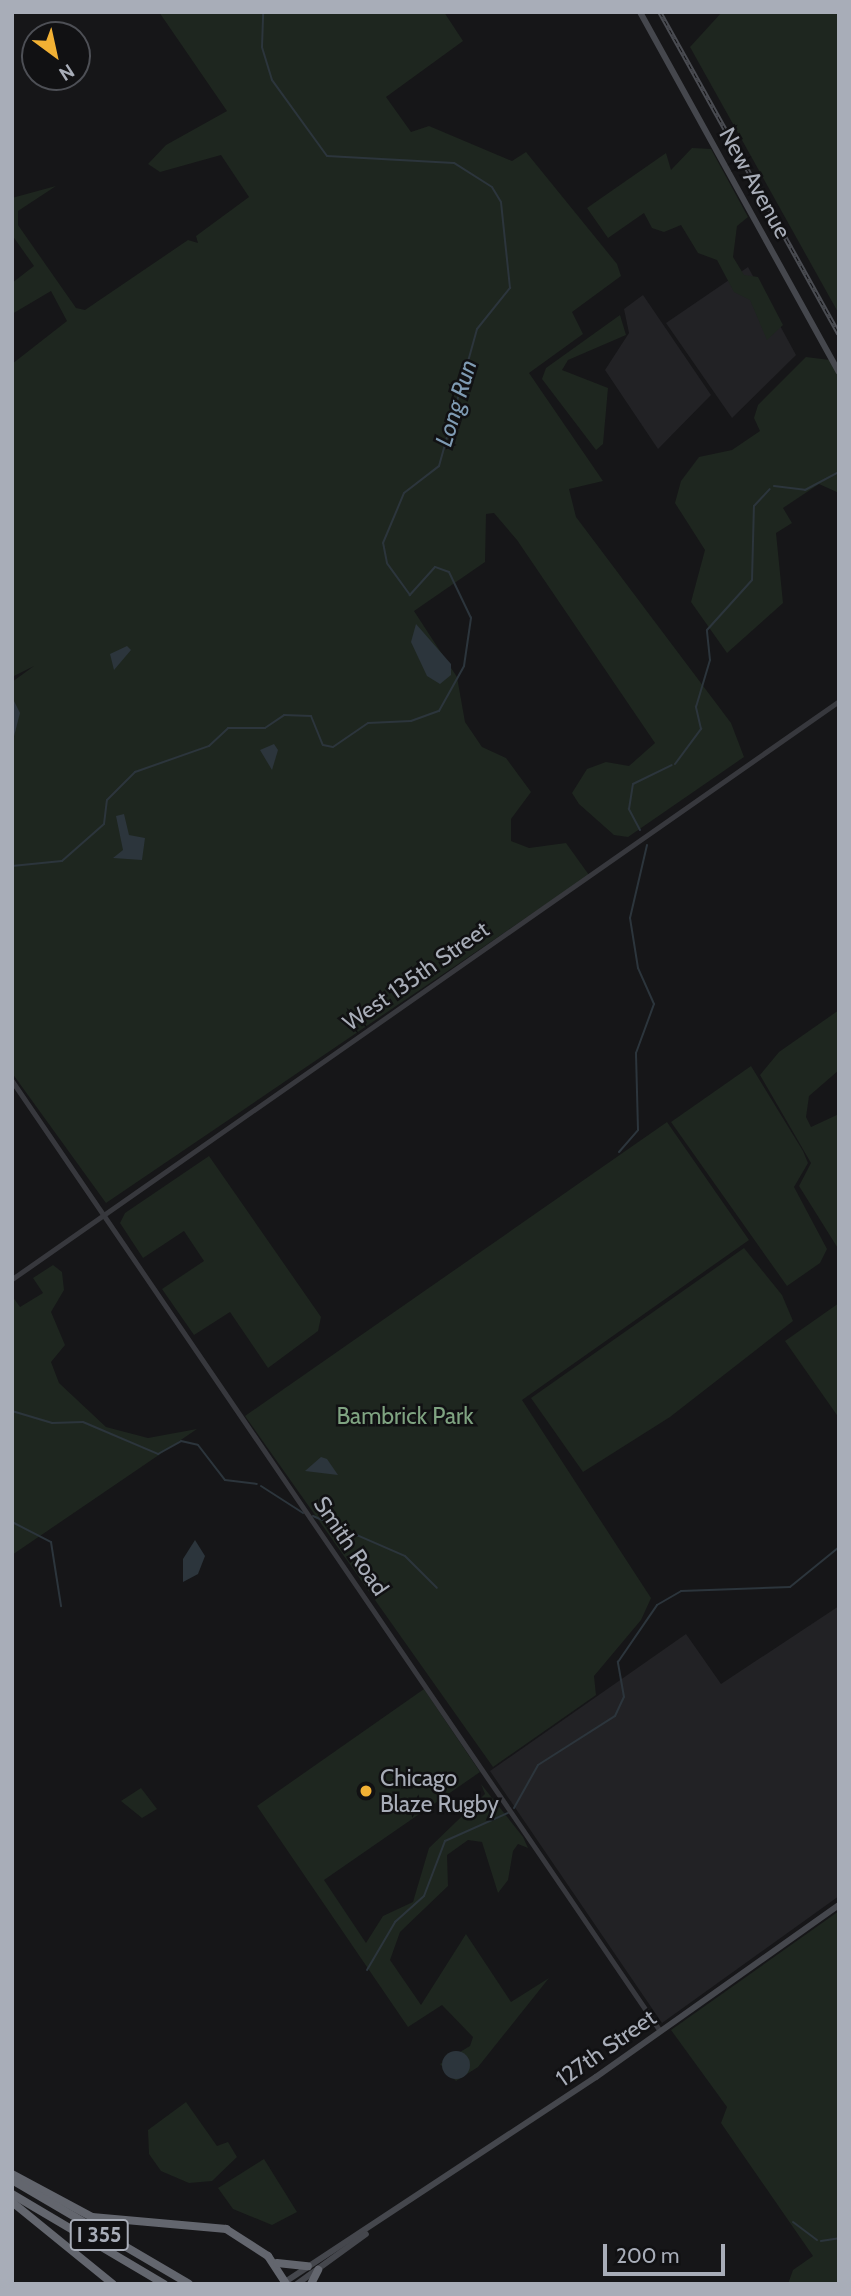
<!DOCTYPE html>
<style>
body{margin:0}
#map{position:relative;width:851px;height:2296px;overflow:hidden;background:#161618;font-family:Cabin,sans-serif}
div>[style]{position:absolute}
.built>*{inset:0;background:#222225}
.green>*{inset:0;background:#1e261f}
.water>*{inset:0;background:#2c353c}
.round{border-radius:50%}
.stream>*{height:2px;margin:-1px;padding:0 1px;transform-origin:1px;border-radius:1px;background:#2c353c}
.tertiary>*{height:5px;margin:-2.5px;padding:0 2.5px;transform-origin:2.5px;border-radius:2.5px;background:#37383d}
.secondary>*{height:6px;margin:-3px;padding:0 3px;transform-origin:3px;border-radius:3px;background:#45474d}
.motorway>*{height:8px;margin:-4px;padding:0 4px;transform-origin:4px;border-radius:4px;background:#63666e}
.rail>*{height:4.5px;margin-top:-2.25px;transform-origin:0;background:repeating-linear-gradient(90deg,#111113 0 5px,#4a4c52 0 10px);box-sizing:border-box;border-block:2px solid #4a4c52}
.dots>*{width:19px;height:19px;translate:-50% -50%;box-sizing:border-box;border:4px solid #111113;border-radius:50%}
span{translate:-50% -50%;white-space:nowrap;text-align:center;line-height:1.15;-webkit-text-stroke:5px #111113;paint-order:stroke}
.shield-label span{padding:2px 5px;background:#111113;border:2px solid;border-radius:5px;-webkit-text-stroke-width:0}
.shield-label{font-size:21px;color:#a8adb8;font-weight:700}
.street-label{font-size:23px;color:#a8adb8}
.park-label{font-size:23px;color:#7fa381}
.poi-label{font-size:23px;color:#a8adb8}
.left{translate:0 -50%;text-align:left}
.water-label{font-size:24px;color:#7f9bb3;font-style:italic}
.frame{position:absolute;inset:0;border:14px solid #a8adb8;pointer-events:none}
.north{position:absolute;left:21px;top:21px;width:70px;height:70px;box-sizing:border-box;background:#111113;border:2px solid #4d4f55;border-radius:50%;rotate:147deg;font-size:19px;font-weight:700;line-height:28px;text-align:center;color:#a8adb8}
.north::after{content:'';display:block;margin:auto;width:24px;height:32px;background:#f2b134;clip-path:polygon(50% 0,100% 100%,50% 72%,0 100%)}
.scale{position:absolute;left:603px;top:2244px;width:122px;height:32px;box-sizing:border-box;border:4px solid #a8adb8;border-top:0;padding-left:9px;font-size:21px;line-height:24px;white-space:nowrap;color:#a8adb8;-webkit-text-stroke:5px #111113;paint-order:stroke}
</style>
<div id="map">
<div class="built">
<div style="clip-path:polygon(748px 267px,796px 355px,732px 418px,666px 323px)"></div>
<div style="clip-path:polygon(643px 295px,711px 395px,658px 449px,605px 370px,629px 333px,624px 309px)"></div>
<div style="clip-path:polygon(839px 1606px,839px 1896px,662px 2023px,490px 1771px,686px 1634px,721px 1684px)"></div>
</div>
<div class="green">
<div style="clip-path:polygon(159px 12px,444px 12px,463px 41px,386px 97px,411px 132px,429px 126px,512px 161px,526px 152px,617px 264px,621px 276px,572px 312px,583px 334px,529px 373px,603px 481px,569px 489px,576px 517px,731px 723px,744px 757px,628px 837px,614px 835px,579px 804px,572px 793px,587px 769px,606px 762px,629px 766px,655px 743px,517px 540px,494px 513px,486px 514px,485px 562px,414px 611px,457px 677px,465px 722px,482px 747px,506px 758px,531px 792px,511px 819px,511px 841px,529px 848px,566px 843px,589px 875px,106px 1203px,12px 1073px,12px 682px,34px 666px,12px 677px,12px 364px,67px 321px,51px 291px,12px 314px,12px 283px,34px 266px,12px 235px,12px 198px,56px 186px,18px 211px,18px 225px,76px 308px,85px 310px,188px 240px,198px 243px,196px 236px,249px 197px,221px 155px,160px 172px,148px 164px,166px 145px,227px 111px)"></div>
<div style="clip-path:polygon(722px 12px,839px 12px,839px 314px,690px 47px)"></div>
<div style="clip-path:polygon(692px 148px,711px 149px,748px 217px,737px 226px,733px 257px,744px 275px,758px 277px,783px 325px,767px 340px,750px 300px,734px 292px,717px 260px,698px 253px,681px 225px,664px 232px,652px 228px,644px 213px,608px 238px,587px 208px,666px 153px,671px 170px)"></div>
<div style="clip-path:polygon(620px 315px,626px 335px,568px 360px,562px 370px,608px 388px,603px 444px,596px 450px,542px 379px,546px 368px)"></div>
<div style="clip-path:polygon(806px 357px,830px 360px,839px 375px,839px 493px,819px 484px,783px 508px,792px 523px,776px 533px,783px 603px,727px 653px,691px 602px,705px 550px,675px 503px,681px 481px,699px 457px,732px 450px,760px 431px,754px 418px,758px 405px)"></div>
<div style="clip-path:polygon(839px 1010px,839px 1070px,809px 1096px,806px 1117px,811px 1127px,839px 1114px,839px 1250px,799px 1186px,811px 1163px,760px 1075px,779px 1052px)"></div>
<div style="clip-path:polygon(751px 1066px,803px 1151px,808px 1163px,794px 1187px,827px 1249px,820px 1263px,787px 1286px,671px 1122px)"></div>
<div style="clip-path:polygon(667px 1122px,749px 1240px,522px 1400px,651px 1598px,641px 1620px,594px 1676px,596px 1695px,493px 1767px,245px 1416px)"></div>
<div style="clip-path:polygon(209px 1156px,321px 1317px,318px 1331px,268px 1368px,230px 1312px,194px 1335px,162px 1289px,204px 1261px,184px 1231px,143px 1258px,120px 1223px,125px 1213px)"></div>
<div style="clip-path:polygon(744px 1248px,782px 1295px,793px 1321px,670px 1417px,583px 1472px,531px 1398px)"></div>
<div style="clip-path:polygon(53px 1265px,62px 1272px,64px 1290px,51px 1312px,65px 1345px,51px 1362px,59px 1383px,106px 1427px,148px 1438px,197px 1429px,12px 1555px,12px 1296px,20px 1307px,43px 1293px,33px 1278px)"></div>
<div style="clip-path:polygon(839px 1303px,839px 1418px,785px 1341px)"></div>
<div style="clip-path:polygon(424px 1689px,480px 1772px,324px 1880px,366px 1943px,383px 1916px,413px 1902px,429px 1848px,485px 1794px,481px 1784px,523px 1837px,528px 1848px,518px 1844px,513px 1851px,508px 1880px,498px 1893px,482px 1842px,468px 1840px,447px 1855px,448px 1886px,400px 1932px,390px 1960px,421px 2005px,466px 1934px,511px 2002px,549px 1978px,478px 2067px,456px 2081px,440px 2064px,470px 2046px,473px 2037px,442px 2005px,408px 2027px,257px 1806px)"></div>
<div style="clip-path:polygon(141px 1788px,157px 1809px,142px 1818px,121px 1801px)"></div>
<div style="clip-path:polygon(839px 1911px,839px 2284px,788px 2284px,793px 2270px,813px 2256px,721px 2123px,727px 2107px,671px 2030px)"></div>
<div style="clip-path:polygon(186px 2102px,217px 2146px,228px 2142px,237px 2157px,212px 2181px,189px 2183px,161px 2171px,149px 2154px,148px 2130px)"></div>
<div style="clip-path:polygon(264px 2159px,297px 2212px,272px 2225px,233px 2209px,218px 2188px)"></div>
</div>
<div class="water">
<div style="clip-path:polygon(416px 624px,451px 664px,451px 675px,440px 684px,427px 676px,411px 642px)"></div>
<div style="clip-path:polygon(127px 646px,131px 650px,114px 670px,110px 654px)"></div>
<div style="clip-path:polygon(12px 697px,20px 713px,12px 744px)"></div>
<div style="clip-path:polygon(274px 744px,278px 750px,272px 770px,260px 750px)"></div>
<div style="clip-path:polygon(124px 814px,129px 835px,145px 838px,142px 860px,113px 858px,123px 850px,116px 816px)"></div>
<div style="clip-path:polygon(321px 1457px,327px 1459px,338px 1475px,305px 1471px)"></div>
<div style="clip-path:polygon(195px 1540px,205px 1556px,198px 1574px,183px 1582px,183px 1559px)"></div>
<div class="round" style="left:442px;top:2051px;width:28px;height:28px"></div>
</div>
<div class="stream">
<div style="left:774px;top:486px;width:31px;rotate:7deg"></div>
<div style="left:805px;top:490px;width:38px;rotate:-28deg"></div>
<div style="left:675px;top:764px;width:44px;rotate:-53.4deg"></div>
<div style="left:701px;top:729px;width:23px;rotate:-103deg"></div>
<div style="left:696px;top:707px;width:49px;rotate:-73.4deg"></div>
<div style="left:710px;top:660px;width:30px;rotate:-96deg"></div>
<div style="left:707px;top:630px;width:67px;rotate:-48deg"></div>
<div style="left:752px;top:580px;width:74px;rotate:-88.5deg"></div>
<div style="left:754px;top:506px;width:23px;rotate:-47deg"></div>
<div style="left:640px;top:830px;width:24px;rotate:-118deg"></div>
<div style="left:629px;top:809px;width:25px;rotate:-81deg"></div>
<div style="left:633px;top:784px;width:43px;rotate:-26deg"></div>
<div style="left:12px;top:866px;width:50px;rotate:-5.7deg"></div>
<div style="left:62px;top:861px;width:56px;rotate:-41.4deg"></div>
<div style="left:104px;top:824px;width:24px;rotate:-83deg"></div>
<div style="left:107px;top:800px;width:40px;rotate:-45deg"></div>
<div style="left:135px;top:772px;width:78px;rotate:-19.4deg"></div>
<div style="left:209px;top:746px;width:26px;rotate:-43deg"></div>
<div style="left:228px;top:728px;width:37px"></div>
<div style="left:265px;top:728px;width:23px;rotate:-34deg"></div>
<div style="left:284px;top:715px;width:27px;rotate:2deg"></div>
<div style="left:311px;top:716px;width:31px;rotate:68deg"></div>
<div style="left:323px;top:745px;width:10px;rotate:11deg"></div>
<div style="left:333px;top:747px;width:42px;rotate:-34.4deg"></div>
<div style="left:368px;top:723px;width:43px;rotate:-2.7deg"></div>
<div style="left:411px;top:721px;width:30px;rotate:-20deg"></div>
<div style="left:439px;top:711px;width:51px;rotate:-60.9deg"></div>
<div style="left:464px;top:666px;width:49px;rotate:-81.7deg"></div>
<div style="left:471px;top:618px;width:51px;rotate:-115.6deg"></div>
<div style="left:449px;top:572px;width:15px;rotate:-160deg"></div>
<div style="left:435px;top:567px;width:38px;rotate:132deg"></div>
<div style="left:410px;top:595px;width:39px;rotate:-126deg"></div>
<div style="left:387px;top:563px;width:20px;rotate:-101deg"></div>
<div style="left:383px;top:543px;width:54px;rotate:-67.2deg"></div>
<div style="left:404px;top:493px;width:44px;rotate:-37.6deg"></div>
<div style="left:439px;top:466px;width:142px;rotate:-74.5deg"></div>
<div style="left:477px;top:329px;width:53px;rotate:-51.2deg"></div>
<div style="left:510px;top:288px;width:86px;rotate:-96deg"></div>
<div style="left:501px;top:202px;width:17px;rotate:-121deg"></div>
<div style="left:492px;top:187px;width:45px;rotate:-147.7deg"></div>
<div style="left:454px;top:163px;width:127px;rotate:-176.8deg"></div>
<div style="left:327px;top:156px;width:94px;rotate:-125.9deg"></div>
<div style="left:272px;top:80px;width:34px;rotate:-107deg"></div>
<div style="left:262px;top:47px;width:35px;rotate:-88deg"></div>
<div style="left:619px;top:1152px;width:29px;rotate:-49deg"></div>
<div style="left:638px;top:1130px;width:77px;rotate:-91.5deg"></div>
<div style="left:636px;top:1053px;width:52px;rotate:-69.8deg"></div>
<div style="left:654px;top:1004px;width:39px;rotate:-114deg"></div>
<div style="left:638px;top:968px;width:51px;rotate:-99.1deg"></div>
<div style="left:630px;top:918px;width:75px;rotate:-76.9deg"></div>
<div style="left:12px;top:1411px;width:42px;rotate:16.7deg"></div>
<div style="left:52px;top:1423px;width:31px;rotate:-2deg"></div>
<div style="left:83px;top:1422px;width:82px;rotate:23.1deg"></div>
<div style="left:158px;top:1454px;width:26px;rotate:-29deg"></div>
<div style="left:181px;top:1441px;width:17px;rotate:13deg"></div>
<div style="left:198px;top:1445px;width:44px;rotate:52.4deg"></div>
<div style="left:225px;top:1480px;width:32px;rotate:7deg"></div>
<div style="left:261px;top:1486px;width:50px;rotate:32.7deg"></div>
<div style="left:313px;top:1516px;width:100px;rotate:23.5deg"></div>
<div style="left:405px;top:1556px;width:45px;rotate:45deg"></div>
<div style="left:12px;top:1522px;width:44px;rotate:27.1deg"></div>
<div style="left:51px;top:1542px;width:65px;rotate:81.1deg"></div>
<div style="left:514px;top:1808px;width:49px;rotate:-60.8deg"></div>
<div style="left:538px;top:1765px;width:91px;rotate:-32.5deg"></div>
<div style="left:615px;top:1716px;width:21px;rotate:-65deg"></div>
<div style="left:624px;top:1697px;width:36px;rotate:-100deg"></div>
<div style="left:618px;top:1662px;width:69px;rotate:-55.6deg"></div>
<div style="left:657px;top:1605px;width:28px;rotate:-30deg"></div>
<div style="left:681px;top:1591px;width:109px;rotate:-2.1deg"></div>
<div style="left:790px;top:1587px;width:63px;rotate:-39.2deg"></div>
<div style="left:367px;top:1970px;width:56px;rotate:-59.7deg"></div>
<div style="left:395px;top:1922px;width:39px;rotate:-42deg"></div>
<div style="left:424px;top:1896px;width:59px;rotate:-69.1deg"></div>
<div style="left:445px;top:1841px;width:69px;rotate:-24deg"></div>
<div style="left:793px;top:2222px;width:30px;rotate:37deg"></div>
<div style="left:821px;top:2241px;width:18px;rotate:-9deg"></div>
</div>
<div class="tertiary">
<div style="left:12px;top:1081px;width:1150px;rotate:55.7deg"></div>
<div style="left:12px;top:1279px;width:1009px;rotate:-34.95deg"></div>
</div>
<div class="secondary">
<div style="left:640px;top:12px;width:411px;rotate:61.1deg"></div>
<div style="left:282px;top:2284px;width:376px;rotate:-33.4deg"></div>
<div style="left:596px;top:2077px;width:298px;rotate:-35.3deg"></div>
<div style="left:297px;top:2284px;width:85px;rotate:-35.9deg"></div>
</div>
<div class="motorway">
<div style="left:12px;top:2174px;width:91px;rotate:28.3deg"></div>
<div style="left:92px;top:2217px;width:135px;rotate:5.1deg"></div>
<div style="left:226px;top:2229px;width:50px;rotate:32.7deg"></div>
<div style="left:268px;top:2256px;width:33px;rotate:57deg"></div>
<div style="left:12px;top:2180px;width:205px;rotate:30.4deg"></div>
<div style="left:12px;top:2194px;width:177px;rotate:30.6deg"></div>
<div style="left:12px;top:2202px;width:130px;rotate:39.1deg"></div>
<div style="left:277px;top:2263px;width:31px;rotate:6deg"></div>
<div style="left:311px;top:2284px;width:16px;rotate:-63deg"></div>
</div>
<div class="rail">
<div style="left:660px;top:12px;width:368px;rotate:60.9deg"></div>
</div>
<div class="dots">
<div style="left:366px;top:1791px;background:#f2b134"></div>
</div>
<div class="shield-label">
<span style="left:99px;top:2235px">I 355</span>
</div>
<div class="street-label">
<span style="left:755px;top:183px;rotate:61deg">New Avenue</span>
<span style="left:416px;top:976px;rotate:-35deg">West 135th Street</span>
<span style="left:351px;top:1546px;rotate:56deg">Smith Road</span>
<span style="left:606px;top:2048px;rotate:-35deg">127th Street</span>
</div>
<div class="park-label">
<span style="left:405px;top:1416px">Bambrick Park</span>
</div>
<div class="poi-label">
<span class="left" style="left:380px;top:1791px">Chicago<br>Blaze Rugby</span>
</div>
<div class="water-label">
<span style="left:456px;top:403px;rotate:-73deg">Long Run</span>
</div>
<div class="frame"></div>
<div class="north">N</div>
<div class="scale">200 m</div>
</div>
